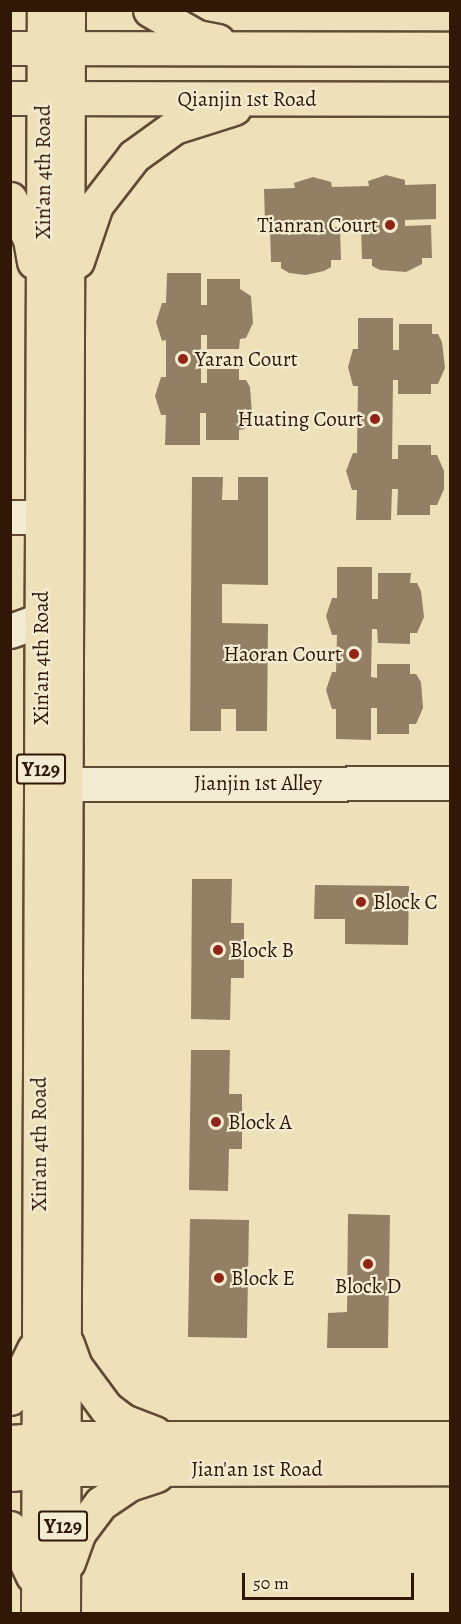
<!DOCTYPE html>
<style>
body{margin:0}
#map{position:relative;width:461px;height:1624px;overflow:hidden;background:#eee1ba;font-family:Alegreya,serif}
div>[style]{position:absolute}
.building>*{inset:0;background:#938064;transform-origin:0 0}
.roads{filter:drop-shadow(2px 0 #604a33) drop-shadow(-2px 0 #604a33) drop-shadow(0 2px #604a33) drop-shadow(0 -2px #604a33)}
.minor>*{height:33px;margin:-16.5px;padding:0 16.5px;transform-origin:16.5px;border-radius:16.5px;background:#f4ecd2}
.major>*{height:33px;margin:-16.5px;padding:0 16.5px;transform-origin:16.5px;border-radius:16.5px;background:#eee1ba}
.dots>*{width:16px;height:16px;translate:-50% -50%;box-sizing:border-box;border:3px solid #f4ecd2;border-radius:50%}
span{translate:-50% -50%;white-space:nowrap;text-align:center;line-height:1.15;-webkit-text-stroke:4.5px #f4ecd2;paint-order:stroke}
.shield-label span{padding:2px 4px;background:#f4ecd2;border:2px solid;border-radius:4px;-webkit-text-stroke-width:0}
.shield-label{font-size:20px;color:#311706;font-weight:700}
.street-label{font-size:21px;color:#311706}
.poi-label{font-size:21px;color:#311706}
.right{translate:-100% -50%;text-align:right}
.left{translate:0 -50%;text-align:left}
.frame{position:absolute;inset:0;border:12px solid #311706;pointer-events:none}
.scale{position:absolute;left:242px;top:1573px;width:172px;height:27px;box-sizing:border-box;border:3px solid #311706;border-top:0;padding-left:8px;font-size:18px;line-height:21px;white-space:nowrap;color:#311706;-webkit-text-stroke:4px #f4ecd2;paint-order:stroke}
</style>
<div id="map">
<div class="building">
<div style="clip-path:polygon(386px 175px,405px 180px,405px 185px,436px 184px,436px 219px,405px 220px,405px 226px,431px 225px,432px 258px,422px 258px,422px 264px,406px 272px,380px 270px,372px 266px,372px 259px,362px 259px,361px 227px,375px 226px,375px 221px,327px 222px,327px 228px,340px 227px,341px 260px,331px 260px,331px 267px,324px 271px,306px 275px,289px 273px,281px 268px,281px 262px,271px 262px,270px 229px,296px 228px,296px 223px,265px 223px,264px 189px,295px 188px,294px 183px,313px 177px,331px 182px,332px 187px,369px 186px,368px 181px)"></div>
<div style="clip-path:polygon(167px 273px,201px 273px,201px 305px,207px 305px,207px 279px,240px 279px,240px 289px,251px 296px,253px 323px,246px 338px,240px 339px,239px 349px,207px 349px,207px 335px,201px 335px,201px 383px,207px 383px,207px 369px,239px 369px,239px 380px,246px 380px,250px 387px,252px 413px,245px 429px,239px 430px,239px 440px,206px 440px,206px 413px,200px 413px,200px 445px,165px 445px,166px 415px,161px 415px,155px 396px,161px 377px,166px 377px,166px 340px,162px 341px,156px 322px,162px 303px,166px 303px)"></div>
<div style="clip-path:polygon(358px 318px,393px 318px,393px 350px,399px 350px,399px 324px,432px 324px,432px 334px,438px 334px,442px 342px,445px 368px,438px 384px,431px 384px,431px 394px,398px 394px,398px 380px,393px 380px,392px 459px,398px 459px,398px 445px,431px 445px,431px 455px,437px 455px,444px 471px,444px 489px,437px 505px,430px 505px,430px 515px,397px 515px,398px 489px,392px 489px,391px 520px,356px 520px,357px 490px,352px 490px,346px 471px,353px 453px,357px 453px,358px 386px,353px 386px,348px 367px,353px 349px,358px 349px)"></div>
<div style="clip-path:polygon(192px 477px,223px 477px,222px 500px,238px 500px,238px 477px,268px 477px,268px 585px,222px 584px,222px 623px,268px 624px,267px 731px,236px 731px,236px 709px,221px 709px,221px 731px,190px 731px)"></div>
<div style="clip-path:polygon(337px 567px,372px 567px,372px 599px,378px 599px,378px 573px,411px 573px,410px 583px,417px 583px,421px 591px,424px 617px,417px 633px,410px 633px,410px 644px,378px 643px,377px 629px,372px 629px,371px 677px,377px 678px,377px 664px,410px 664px,410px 674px,416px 674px,421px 682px,423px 708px,416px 724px,409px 724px,409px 734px,377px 734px,377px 708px,371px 708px,371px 740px,336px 739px,336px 709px,332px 709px,326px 690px,332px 672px,336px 672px,337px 635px,332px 635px,326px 616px,332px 598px,337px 598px)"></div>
<div style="clip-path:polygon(192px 879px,232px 879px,231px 923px,244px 923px,244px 978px,231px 978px,230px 1020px,191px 1019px)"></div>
<div style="clip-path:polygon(315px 885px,409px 886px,408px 945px,345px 944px,345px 919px,314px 919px)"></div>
<div style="clip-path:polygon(191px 1050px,230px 1050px,229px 1094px,242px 1094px,242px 1149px,229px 1149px,228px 1191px,189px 1190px)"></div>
<div style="clip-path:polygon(348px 1214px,390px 1215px,388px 1348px,327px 1348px,328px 1313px,347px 1312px)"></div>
<div style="left:190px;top:1219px;width:59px;height:118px;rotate:1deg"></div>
</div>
<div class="roads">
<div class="minor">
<div style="left:10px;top:517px;width:32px"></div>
<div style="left:10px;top:631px;width:33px;rotate:-20deg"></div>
<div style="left:65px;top:784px;width:385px;rotate:-0.1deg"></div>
</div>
<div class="major">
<div style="left:150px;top:10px;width:54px;rotate:29.9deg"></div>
<div style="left:197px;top:37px;width:21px;rotate:11deg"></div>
<div style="left:10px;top:48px;width:440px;rotate:0.1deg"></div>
<div style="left:10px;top:98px;width:440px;rotate:0.1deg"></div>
<div style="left:10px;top:199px;width:45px;rotate:63.4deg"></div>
<div style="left:30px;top:239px;width:23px;rotate:80deg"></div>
<div style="left:77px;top:261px;width:59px;rotate:-71.3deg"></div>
<div style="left:96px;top:205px;width:62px;rotate:-52.2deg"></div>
<div style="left:134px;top:156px;width:49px;rotate:-35.9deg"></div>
<div style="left:174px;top:127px;width:63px;rotate:-17.6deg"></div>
<div style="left:67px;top:1344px;width:23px;rotate:70deg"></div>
<div style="left:75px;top:1366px;width:52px;rotate:53.6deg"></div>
<div style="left:106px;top:1408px;width:21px;rotate:37deg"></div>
<div style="left:123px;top:1421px;width:34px;rotate:21deg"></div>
<div style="left:10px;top:1398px;width:55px;rotate:-63.9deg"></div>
<div style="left:10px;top:1442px;width:53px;rotate:-4.3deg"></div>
<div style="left:63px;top:1438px;width:387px"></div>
<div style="left:10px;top:1474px;width:53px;rotate:-5.4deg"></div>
<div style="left:63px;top:1469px;width:387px;rotate:-0.1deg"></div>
<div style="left:10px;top:1528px;width:53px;rotate:64.4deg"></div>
<div style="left:68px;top:1562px;width:32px;rotate:-70deg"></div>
<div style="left:79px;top:1532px;width:36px;rotate:-53deg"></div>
<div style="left:101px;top:1503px;width:34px;rotate:-34deg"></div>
<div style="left:129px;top:1484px;width:29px;rotate:-18deg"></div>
<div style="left:38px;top:1614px;width:1604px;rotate:-89.79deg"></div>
<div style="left:63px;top:1614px;width:1604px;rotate:-89.82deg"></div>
</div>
</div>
<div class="dots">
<div style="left:390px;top:225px;background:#8f2418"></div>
<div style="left:183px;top:359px;background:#8f2418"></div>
<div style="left:375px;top:419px;background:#8f2418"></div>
<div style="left:354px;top:654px;background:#8f2418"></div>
<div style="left:361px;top:902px;background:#8f2418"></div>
<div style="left:218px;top:950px;background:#8f2418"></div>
<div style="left:216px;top:1122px;background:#8f2418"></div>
<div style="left:368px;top:1264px;background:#8f2418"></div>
<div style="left:219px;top:1278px;background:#8f2418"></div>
</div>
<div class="shield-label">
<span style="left:41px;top:769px">Y129</span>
<span style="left:63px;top:1526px">Y129</span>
</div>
<div class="street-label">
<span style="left:247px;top:99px">Qianjin 1st Road</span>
<span style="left:43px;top:172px;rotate:-90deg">Xin'an 4th Road</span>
<span style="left:41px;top:658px;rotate:-90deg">Xin'an 4th Road</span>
<span style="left:258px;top:783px">Jianjin 1st Alley</span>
<span style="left:39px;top:1144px;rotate:-90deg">Xin'an 4th Road</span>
<span style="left:257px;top:1469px">Jian'an 1st Road</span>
</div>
<div class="poi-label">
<span class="right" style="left:378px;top:225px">Tianran Court</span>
<span class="left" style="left:195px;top:359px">Yaran Court</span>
<span class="right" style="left:363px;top:419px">Huating Court</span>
<span class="right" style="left:342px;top:654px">Haoran Court</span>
<span class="left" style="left:373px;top:902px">Block C</span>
<span class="left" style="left:230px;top:950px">Block B</span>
<span class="left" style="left:228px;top:1122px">Block A</span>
<span class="left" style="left:231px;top:1278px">Block E</span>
<span style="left:368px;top:1286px">Block D</span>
</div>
<div class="frame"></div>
<div class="scale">50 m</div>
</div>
